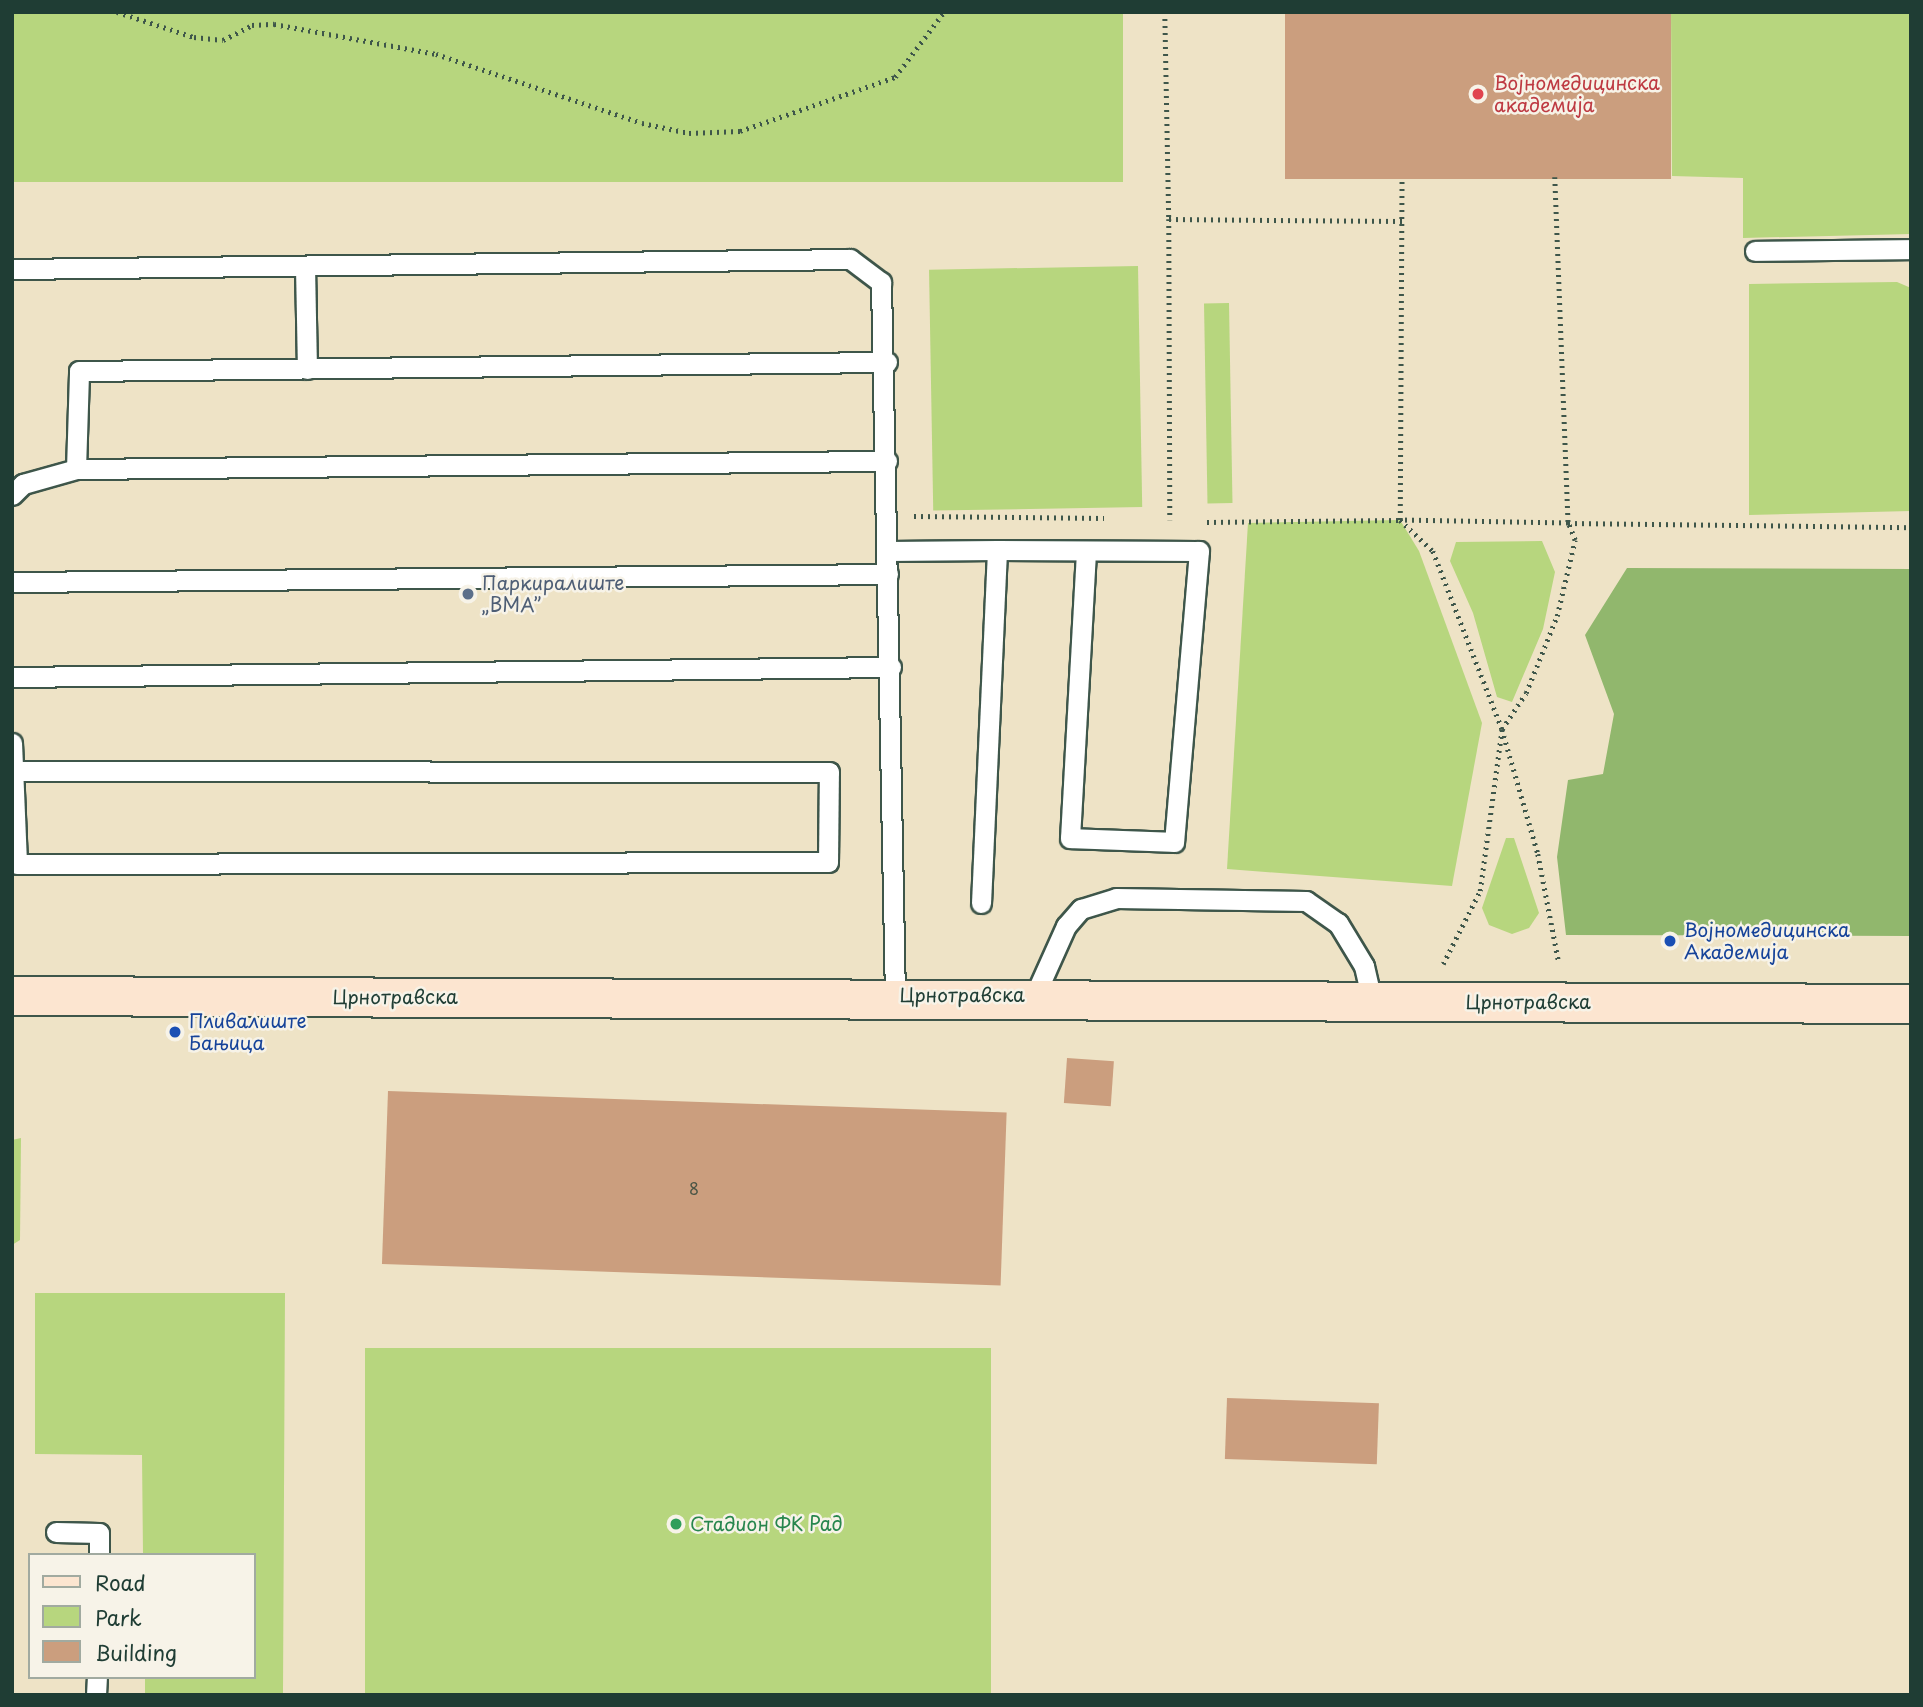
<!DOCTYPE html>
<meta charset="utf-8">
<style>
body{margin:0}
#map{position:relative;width:1923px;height:1707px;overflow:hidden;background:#eee3c6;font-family:"Playpen Sans",sans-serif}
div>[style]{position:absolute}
.green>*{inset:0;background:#b7d67e;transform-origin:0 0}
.forest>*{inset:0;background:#91b76d}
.building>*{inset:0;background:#cb9e7e;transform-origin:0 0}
.path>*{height:4.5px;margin-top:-2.25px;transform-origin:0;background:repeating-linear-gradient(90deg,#3e564a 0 2px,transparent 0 7px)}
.roads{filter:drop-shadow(2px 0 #3e564a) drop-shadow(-2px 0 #3e564a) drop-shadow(0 2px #3e564a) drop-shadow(0 -2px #3e564a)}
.lane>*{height:19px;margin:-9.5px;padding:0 9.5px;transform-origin:9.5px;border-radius:9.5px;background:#fff}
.secondary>*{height:38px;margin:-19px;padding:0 19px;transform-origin:19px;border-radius:19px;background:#fce5d0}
.dots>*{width:19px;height:19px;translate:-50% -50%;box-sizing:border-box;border:4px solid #f7f3e8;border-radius:50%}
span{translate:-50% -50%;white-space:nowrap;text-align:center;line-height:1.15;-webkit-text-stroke:5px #f7f3e8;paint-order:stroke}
.number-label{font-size:16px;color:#4a5546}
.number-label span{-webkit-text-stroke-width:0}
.health-label{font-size:19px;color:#be3a42}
.left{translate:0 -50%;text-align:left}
.service-label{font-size:19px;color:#4e5e75}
.transit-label{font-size:19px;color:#164399}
.street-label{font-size:19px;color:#1f3d34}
.leisure-label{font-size:19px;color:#27864d}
.frame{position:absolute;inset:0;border:14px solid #1f3d34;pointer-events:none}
.legend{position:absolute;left:28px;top:1553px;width:228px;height:126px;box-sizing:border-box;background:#f7f3e8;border:2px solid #a1aaa0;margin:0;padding:9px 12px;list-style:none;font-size:21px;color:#1f3d34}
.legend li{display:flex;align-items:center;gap:14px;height:35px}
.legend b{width:35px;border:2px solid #a1aaa0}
</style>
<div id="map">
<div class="green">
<div style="left:12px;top:12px;width:1111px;height:170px"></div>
<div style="clip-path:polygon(1671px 12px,1911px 12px,1911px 234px,1743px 238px,1743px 178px,1672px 176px)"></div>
<div style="left:1138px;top:266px;width:241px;height:209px;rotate:89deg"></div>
<div style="clip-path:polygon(1897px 282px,1911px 288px,1911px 511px,1749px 515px,1749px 284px)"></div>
<div style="left:1229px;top:303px;width:200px;height:25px;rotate:89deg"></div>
<div style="clip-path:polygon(1400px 520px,1419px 551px,1482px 723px,1452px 886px,1227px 869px,1248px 523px)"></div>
<div style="clip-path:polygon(1542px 541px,1555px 572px,1543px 629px,1512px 702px,1497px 697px,1473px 613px,1450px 561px,1456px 542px)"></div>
<div style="clip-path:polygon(1506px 838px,1514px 838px,1539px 913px,1529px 928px,1512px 934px,1489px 925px,1482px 908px)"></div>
<div style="clip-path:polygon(21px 1138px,20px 1240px,12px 1245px,12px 1140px)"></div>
<div style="clip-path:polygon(35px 1293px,285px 1293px,283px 1695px,145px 1695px,145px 1677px,254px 1677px,254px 1555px,143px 1555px,142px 1455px,35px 1454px)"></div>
<div style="left:365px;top:1348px;width:626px;height:347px"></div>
</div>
<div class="forest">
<div style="clip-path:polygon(1627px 568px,1911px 569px,1911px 936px,1566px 935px,1557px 857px,1568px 780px,1603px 774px,1614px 714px,1585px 635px)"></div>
</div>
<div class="building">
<div style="left:1285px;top:12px;width:386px;height:167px"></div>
<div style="left:1067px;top:1058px;width:47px;height:45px;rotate:4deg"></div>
<div style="left:388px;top:1091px;width:619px;height:173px;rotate:2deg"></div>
<div style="left:1227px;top:1398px;width:152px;height:61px;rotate:2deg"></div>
</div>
<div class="path">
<div style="left:117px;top:12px;width:81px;rotate:18deg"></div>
<div style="left:194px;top:37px;width:29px;rotate:6deg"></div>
<div style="left:223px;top:40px;width:33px;rotate:-27deg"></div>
<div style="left:252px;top:25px;width:22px;rotate:-3deg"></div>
<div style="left:274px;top:24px;width:165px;rotate:10.5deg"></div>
<div style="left:436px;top:54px;width:217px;rotate:18.5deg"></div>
<div style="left:642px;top:123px;width:48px;rotate:12deg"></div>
<div style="left:689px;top:133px;width:51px;rotate:-2.2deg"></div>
<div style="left:740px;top:131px;width:164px;rotate:-19.2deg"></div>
<div style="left:895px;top:77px;width:81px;rotate:-53deg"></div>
<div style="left:1165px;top:12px;width:207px;rotate:88.9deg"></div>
<div style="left:1169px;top:219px;width:233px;rotate:0.5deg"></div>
<div style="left:1555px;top:177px;width:346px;rotate:87.8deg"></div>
<div style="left:1568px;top:523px;width:343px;rotate:0.7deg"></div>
<div style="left:1169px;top:219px;width:301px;rotate:89.8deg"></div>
<div style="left:914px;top:516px;width:190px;rotate:0.6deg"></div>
<div style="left:1207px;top:522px;width:193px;rotate:-0.6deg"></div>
<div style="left:1400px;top:520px;width:342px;rotate:-89.7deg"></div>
<div style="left:1443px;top:964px;width:82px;rotate:-63.1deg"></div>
<div style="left:1480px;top:891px;width:163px;rotate:-82.3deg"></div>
<div style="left:1502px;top:729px;width:43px;rotate:-56.3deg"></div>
<div style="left:1526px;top:693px;width:83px;rotate:-68.1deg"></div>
<div style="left:1557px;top:616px;width:78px;rotate:-76.7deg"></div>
<div style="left:1575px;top:540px;width:18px;rotate:-112deg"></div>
<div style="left:1568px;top:523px;width:168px;rotate:-179deg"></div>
<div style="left:1400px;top:520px;width:45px;rotate:43.2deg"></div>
<div style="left:1433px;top:551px;width:191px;rotate:68.8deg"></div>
<div style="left:1502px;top:729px;width:130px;rotate:73.9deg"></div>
<div style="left:1538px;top:854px;width:111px;rotate:79.1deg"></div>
</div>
<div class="roads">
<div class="lane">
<div style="left:1755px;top:251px;width:156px;rotate:-0.7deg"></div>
<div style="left:305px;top:266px;width:103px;rotate:88.9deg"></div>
<div style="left:12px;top:269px;width:838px;rotate:-0.68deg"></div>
<div style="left:850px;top:259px;width:39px;rotate:37deg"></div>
<div style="left:881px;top:282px;width:713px;rotate:88.88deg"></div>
<div style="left:76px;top:469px;width:98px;rotate:-88.2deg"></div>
<div style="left:79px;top:371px;width:808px;rotate:-0.64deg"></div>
<div style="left:12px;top:495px;width:16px;rotate:-45deg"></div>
<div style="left:23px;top:484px;width:55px;rotate:-15.8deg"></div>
<div style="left:76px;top:469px;width:811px;rotate:-0.57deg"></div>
<div style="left:888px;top:551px;width:109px;rotate:-0.5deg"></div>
<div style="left:997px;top:550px;width:202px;rotate:0.3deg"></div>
<div style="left:1199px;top:551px;width:292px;rotate:94.9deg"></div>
<div style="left:1174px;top:842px;width:104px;rotate:-177.8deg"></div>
<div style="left:1070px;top:838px;width:287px;rotate:-86.8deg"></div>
<div style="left:12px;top:582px;width:876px;rotate:-0.52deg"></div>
<div style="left:12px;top:677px;width:879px;rotate:-0.65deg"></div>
<div style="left:12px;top:743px;width:121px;rotate:87.6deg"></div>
<div style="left:17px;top:864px;width:811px;rotate:-0.14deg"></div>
<div style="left:828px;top:862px;width:90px;rotate:-89.4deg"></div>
<div style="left:829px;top:772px;width:816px;rotate:-179.93deg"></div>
<div style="left:981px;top:903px;width:353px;rotate:-87.4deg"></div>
<div style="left:1035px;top:995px;width:76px;rotate:-65.8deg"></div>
<div style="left:1066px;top:926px;width:23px;rotate:-49deg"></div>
<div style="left:1081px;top:909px;width:37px;rotate:-17deg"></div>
<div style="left:1116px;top:898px;width:190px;rotate:0.9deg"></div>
<div style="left:1306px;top:901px;width:39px;rotate:35deg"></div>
<div style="left:1338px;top:923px;width:50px;rotate:58.8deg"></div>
<div style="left:1364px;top:966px;width:37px;rotate:77deg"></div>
<div style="left:56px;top:1532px;width:43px;rotate:1.3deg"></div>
<div style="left:99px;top:1533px;width:22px;rotate:90deg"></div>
<div style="left:96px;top:1695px;width:18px;rotate:-87deg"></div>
</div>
<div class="secondary">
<div style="left:12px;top:996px;width:1899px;rotate:0.24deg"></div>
</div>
</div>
<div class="dots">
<div style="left:1478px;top:94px;background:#e0444e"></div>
<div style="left:468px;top:594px;background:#5c6f8a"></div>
<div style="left:1670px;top:941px;background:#1a4fb4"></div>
<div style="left:175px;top:1032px;background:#1a4fb4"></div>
<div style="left:676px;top:1524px;background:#2e9e5b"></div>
</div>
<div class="number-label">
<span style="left:694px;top:1188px">8</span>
</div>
<div class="health-label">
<span class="left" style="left:1494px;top:94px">Војномедицинска<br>академија</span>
</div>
<div class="service-label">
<span class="left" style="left:482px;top:594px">Паркиралиште<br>„ВМА”</span>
</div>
<div class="transit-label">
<span class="left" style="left:1684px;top:941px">Војномедицинска<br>Академија</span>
<span class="left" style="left:189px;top:1032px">Пливалиште<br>Бањица</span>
</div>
<div class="street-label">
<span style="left:962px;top:995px">Црнотравска</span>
<span style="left:395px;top:997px">Црнотравска</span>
<span style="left:1528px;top:1002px">Црнотравска</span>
</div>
<div class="leisure-label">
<span class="left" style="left:690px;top:1524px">Стадион ФК Рад</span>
</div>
<div class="frame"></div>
<ul class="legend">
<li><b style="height:9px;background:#fce5d0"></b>Road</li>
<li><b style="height:19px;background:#b7d67e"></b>Park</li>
<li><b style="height:19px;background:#cb9e7e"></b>Building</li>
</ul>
</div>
